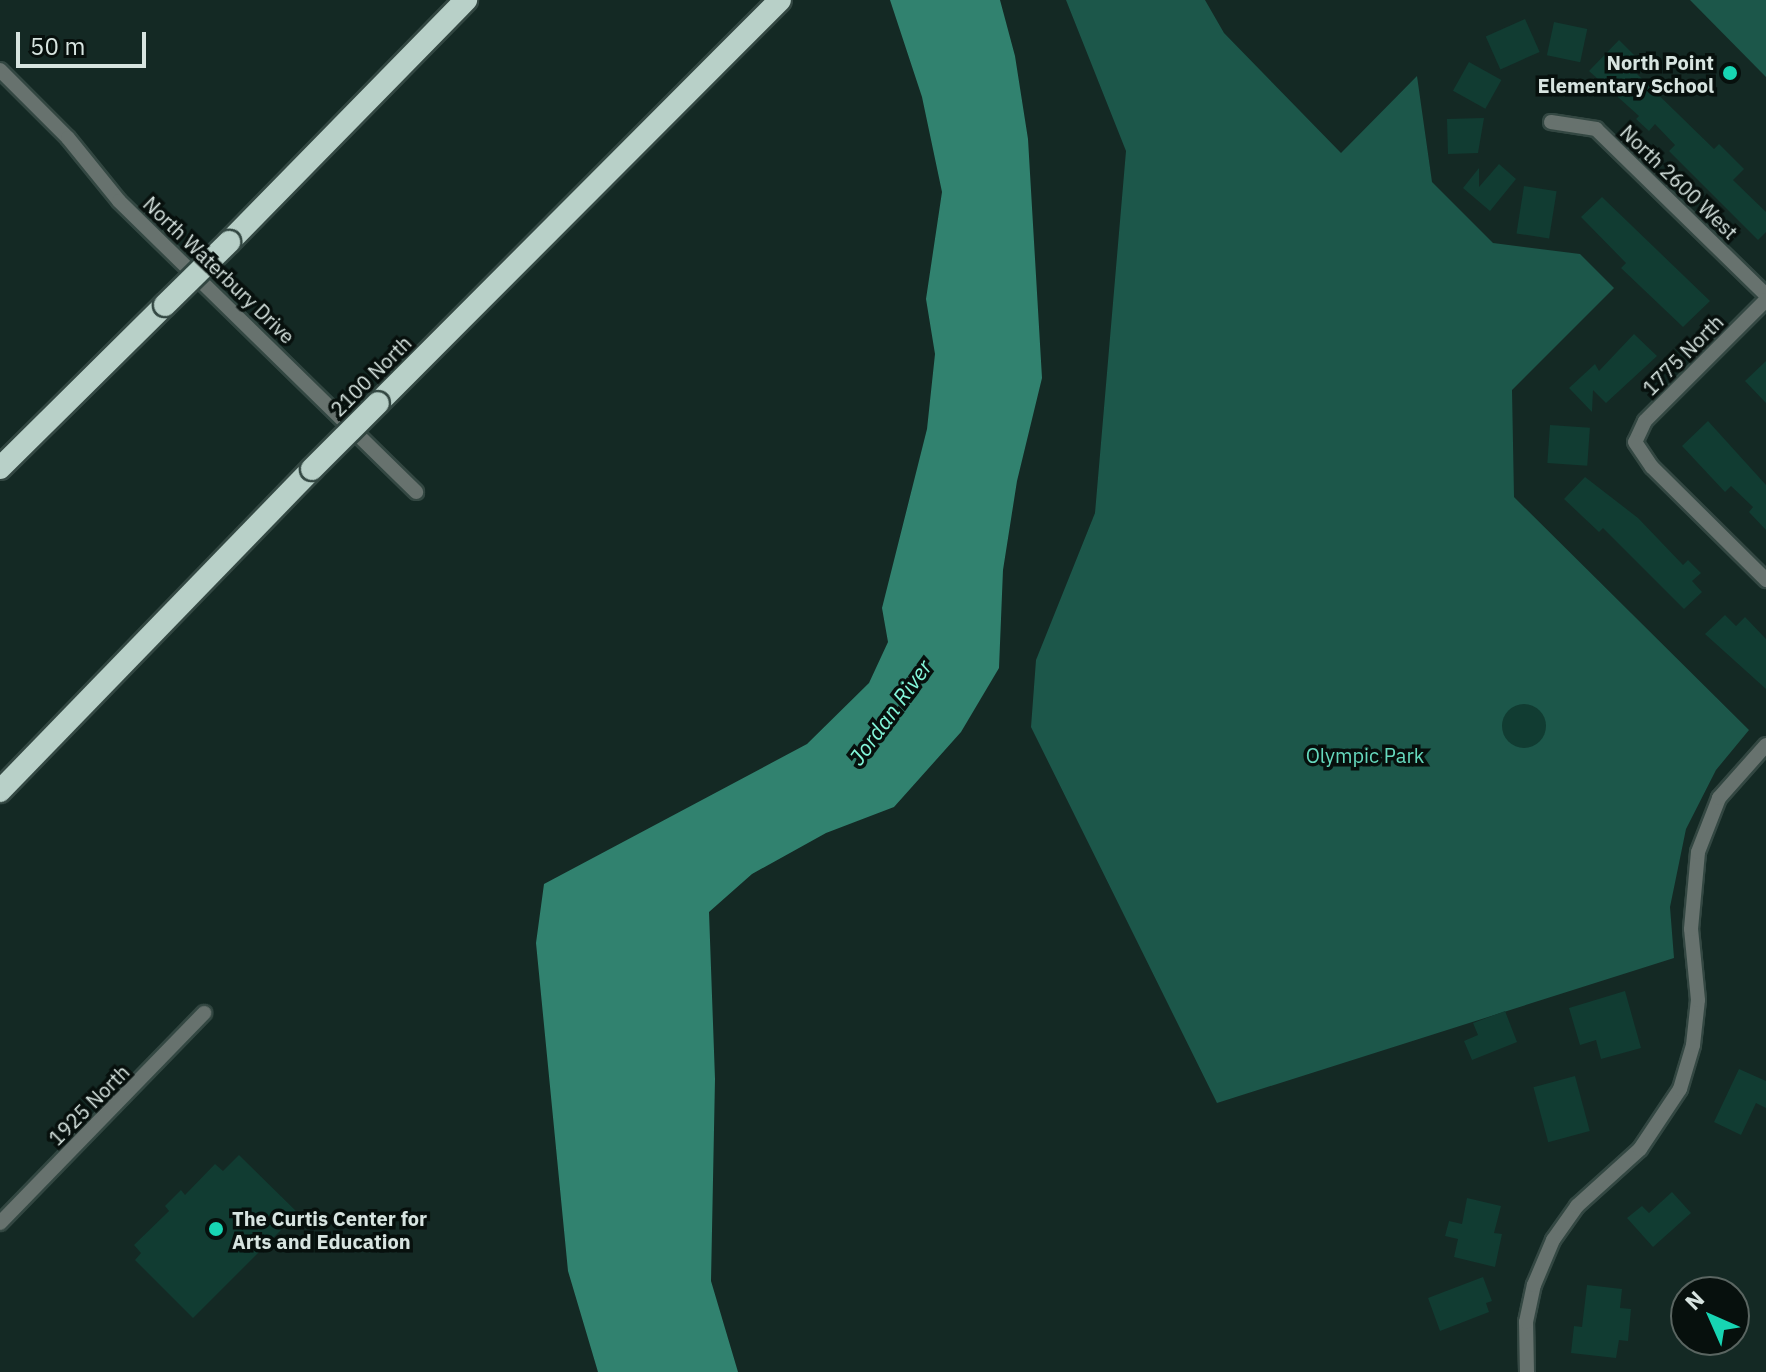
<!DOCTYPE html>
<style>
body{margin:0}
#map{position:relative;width:1766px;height:1372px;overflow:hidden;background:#142924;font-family:"IBM Plex Sans",sans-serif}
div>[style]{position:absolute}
.green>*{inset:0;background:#1c574a}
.water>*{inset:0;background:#31826f}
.building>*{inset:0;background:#113c32;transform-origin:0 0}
.round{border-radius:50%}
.roads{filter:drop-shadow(2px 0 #334742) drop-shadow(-2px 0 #334742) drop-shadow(0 2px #334742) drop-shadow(0 -2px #334742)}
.minor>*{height:14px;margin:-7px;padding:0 7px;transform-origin:7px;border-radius:7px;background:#67726e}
.trunk>*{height:22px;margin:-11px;padding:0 11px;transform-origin:11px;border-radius:11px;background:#b8d0c8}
.bridges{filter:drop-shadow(2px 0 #334742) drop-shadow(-2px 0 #334742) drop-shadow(0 2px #334742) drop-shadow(0 -2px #334742)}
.trunk-bridge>*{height:22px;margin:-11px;padding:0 11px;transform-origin:11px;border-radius:11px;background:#b8d0c8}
.dots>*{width:22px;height:22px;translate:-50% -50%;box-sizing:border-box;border:4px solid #07100d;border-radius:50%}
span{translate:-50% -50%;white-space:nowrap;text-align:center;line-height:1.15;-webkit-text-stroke:7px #07100d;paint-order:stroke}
.poi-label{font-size:20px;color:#d7e4e0;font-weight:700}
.right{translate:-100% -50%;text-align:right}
.left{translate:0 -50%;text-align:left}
.street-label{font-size:20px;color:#d7e4e0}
.park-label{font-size:20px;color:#66dabe}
.water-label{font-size:22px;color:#84f7da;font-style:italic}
.north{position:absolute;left:1670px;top:1276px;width:80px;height:80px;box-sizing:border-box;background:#07100d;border:2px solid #5a6561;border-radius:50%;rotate:315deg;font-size:22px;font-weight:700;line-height:32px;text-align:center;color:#d7e4e0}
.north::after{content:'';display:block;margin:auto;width:28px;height:36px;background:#17d5b3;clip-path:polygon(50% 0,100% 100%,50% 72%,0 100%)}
.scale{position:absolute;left:16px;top:32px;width:130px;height:36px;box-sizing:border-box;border:4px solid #d7e4e0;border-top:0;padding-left:10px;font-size:24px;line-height:28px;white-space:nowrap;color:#d7e4e0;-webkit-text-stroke:6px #07100d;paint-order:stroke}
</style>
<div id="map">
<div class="green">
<div style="clip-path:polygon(1066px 0,1205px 0,1224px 33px,1341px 153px,1417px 76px,1432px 182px,1493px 243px,1580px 254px,1614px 288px,1512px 390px,1514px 497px,1749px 730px,1716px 770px,1686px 829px,1670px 907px,1674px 958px,1217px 1103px,1031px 727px,1036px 660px,1095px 513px,1126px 151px)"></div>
<div style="clip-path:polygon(1690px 0,1766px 0,1766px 77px)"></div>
</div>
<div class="water">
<div style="clip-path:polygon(890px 0,1000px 0,1015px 56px,1028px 139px,1042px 378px,1017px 481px,1003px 570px,999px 668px,961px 732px,894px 807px,826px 833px,752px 874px,709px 912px,715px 1079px,711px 1281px,738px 1372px,598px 1372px,568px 1271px,536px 943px,544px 884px,807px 744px,869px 683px,888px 642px,882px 608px,927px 429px,935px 354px,926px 299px,942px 192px,922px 97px)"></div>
</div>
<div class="building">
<div style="left:1525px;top:19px;width:36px;height:43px;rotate:66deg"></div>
<div style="left:1554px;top:22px;width:34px;height:34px;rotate:12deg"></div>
<div style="clip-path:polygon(1619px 40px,1645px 66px,1637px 74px,1714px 149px,1719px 144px,1744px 169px,1733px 180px,1766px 212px,1766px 232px,1758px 240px,1669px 151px,1675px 145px,1655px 124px,1649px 131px,1636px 119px,1639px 116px,1589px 71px)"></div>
<div style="left:1469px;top:62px;width:37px;height:33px;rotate:29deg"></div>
<div style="clip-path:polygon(1484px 118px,1478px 153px,1448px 154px,1447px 119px)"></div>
<div style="clip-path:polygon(1499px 164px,1516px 179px,1490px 211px,1463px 188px,1479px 168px,1479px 187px)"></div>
<div style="left:1524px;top:186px;width:33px;height:48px;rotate:9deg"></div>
<div style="clip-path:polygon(1602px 197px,1710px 301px,1683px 327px,1621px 268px,1626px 263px,1581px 217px)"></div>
<div style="clip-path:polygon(1634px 334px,1657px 356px,1606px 403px,1593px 390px,1592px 412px,1569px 388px,1595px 364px,1599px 371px)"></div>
<div style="clip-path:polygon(1766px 361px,1766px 403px,1745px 381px)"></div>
<div style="clip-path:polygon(1708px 421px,1766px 485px,1766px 530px,1749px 512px,1753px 507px,1731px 486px,1725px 492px,1682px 446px)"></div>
<div style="left:1550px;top:425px;width:40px;height:38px;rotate:4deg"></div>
<div style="clip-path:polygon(1585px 477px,1638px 518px,1683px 565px,1688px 560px,1701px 573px,1692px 581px,1702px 592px,1684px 609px,1603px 528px,1599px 532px,1564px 499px)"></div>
<div style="clip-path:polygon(1725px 615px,1736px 626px,1745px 617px,1766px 639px,1766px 689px,1705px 634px)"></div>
<div class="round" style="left:1502px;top:704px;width:44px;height:44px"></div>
<div style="clip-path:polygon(1625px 991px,1641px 1048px,1601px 1059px,1596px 1040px,1580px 1045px,1569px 1008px)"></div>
<div style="clip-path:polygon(1505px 1011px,1517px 1042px,1472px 1060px,1464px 1041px,1478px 1035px,1473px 1023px)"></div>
<div style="clip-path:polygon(1739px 1069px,1766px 1081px,1766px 1108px,1756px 1103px,1741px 1135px,1714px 1122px)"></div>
<div style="left:1575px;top:1076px;width:57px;height:43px;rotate:75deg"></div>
<div style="clip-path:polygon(239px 1155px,298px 1213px,193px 1318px,135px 1260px,141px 1253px,134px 1245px,169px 1211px,165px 1206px,181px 1190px,185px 1195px,215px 1164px,223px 1171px)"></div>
<div style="clip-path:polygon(1672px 1192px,1691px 1213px,1653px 1247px,1627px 1218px,1642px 1206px,1649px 1213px)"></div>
<div style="clip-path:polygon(1467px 1198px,1501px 1206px,1494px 1233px,1502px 1234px,1495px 1267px,1454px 1257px,1458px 1239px,1445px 1236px,1449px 1221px,1462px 1224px)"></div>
<div style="clip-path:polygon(1483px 1277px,1492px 1301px,1486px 1303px,1489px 1312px,1440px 1331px,1428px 1298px)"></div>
<div style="clip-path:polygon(1587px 1285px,1622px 1289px,1620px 1308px,1631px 1309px,1628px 1341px,1619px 1340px,1616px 1358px,1571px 1353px,1574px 1326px,1582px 1327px)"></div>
</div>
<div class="roads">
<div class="minor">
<div style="left:0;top:70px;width:96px;rotate:45deg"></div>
<div style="left:68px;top:138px;width:81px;rotate:51deg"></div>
<div style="left:119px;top:201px;width:416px;rotate:44.4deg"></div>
<div style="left:1551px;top:122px;width:46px;rotate:8.8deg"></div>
<div style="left:1596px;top:129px;width:238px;rotate:44.3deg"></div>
<div style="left:1766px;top:300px;width:171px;rotate:135deg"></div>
<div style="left:1645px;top:421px;width:23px;rotate:115deg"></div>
<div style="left:1635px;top:442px;width:30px;rotate:56deg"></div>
<div style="left:1652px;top:467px;width:161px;rotate:44.7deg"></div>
<div style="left:0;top:1223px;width:293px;rotate:-45.8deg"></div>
<div style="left:1527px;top:1372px;width:50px;rotate:-91.1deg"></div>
<div style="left:1526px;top:1322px;width:38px;rotate:-78deg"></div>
<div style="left:1534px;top:1285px;width:49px;rotate:-67.1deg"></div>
<div style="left:1553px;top:1240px;width:42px;rotate:-54.8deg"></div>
<div style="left:1577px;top:1206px;width:85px;rotate:-42.1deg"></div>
<div style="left:1640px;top:1149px;width:72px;rotate:-56.3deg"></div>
<div style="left:1680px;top:1089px;width:46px;rotate:-73.5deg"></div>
<div style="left:1693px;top:1045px;width:45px;rotate:-83.7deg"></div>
<div style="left:1698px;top:1000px;width:71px;rotate:-95.6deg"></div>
<div style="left:1691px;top:929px;width:77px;rotate:-84.8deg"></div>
<div style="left:1698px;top:852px;width:58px;rotate:-68.7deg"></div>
<div style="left:1719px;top:798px;width:71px;rotate:-48.4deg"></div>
</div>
<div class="trunk">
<div style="left:229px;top:242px;width:339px;rotate:-45.6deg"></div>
<div style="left:378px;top:403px;width:569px;rotate:-45.07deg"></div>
<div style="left:0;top:468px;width:232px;rotate:-44.7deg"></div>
<div style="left:0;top:791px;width:448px;rotate:-45.9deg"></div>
</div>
</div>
<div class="bridges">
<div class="trunk-bridge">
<div style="left:165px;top:305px;width:90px;rotate:-44.5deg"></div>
<div style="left:312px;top:469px;width:93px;rotate:-45deg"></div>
</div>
</div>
<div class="dots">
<div style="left:1730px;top:73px;background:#17d5b3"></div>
<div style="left:216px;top:1229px;background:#17d5b3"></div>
</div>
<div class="poi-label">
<span class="right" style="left:1714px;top:74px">North Point<br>Elementary School</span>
<span class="left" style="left:232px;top:1230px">The Curtis Center for<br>Arts and Education</span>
</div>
<div class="street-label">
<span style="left:1679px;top:182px;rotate:44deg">North 2600 West</span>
<span style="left:219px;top:270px;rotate:44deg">North Waterbury Drive</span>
<span style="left:1683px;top:355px;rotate:-45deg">1775 North</span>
<span style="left:371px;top:376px;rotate:-45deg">2100 North</span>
<span style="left:89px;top:1105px;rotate:-45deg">1925 North</span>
</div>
<div class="park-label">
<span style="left:1365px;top:755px">Olympic Park</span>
</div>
<div class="water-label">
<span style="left:890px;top:712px;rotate:-54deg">Jordan River</span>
</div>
<div class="north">N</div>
<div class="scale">50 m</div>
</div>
